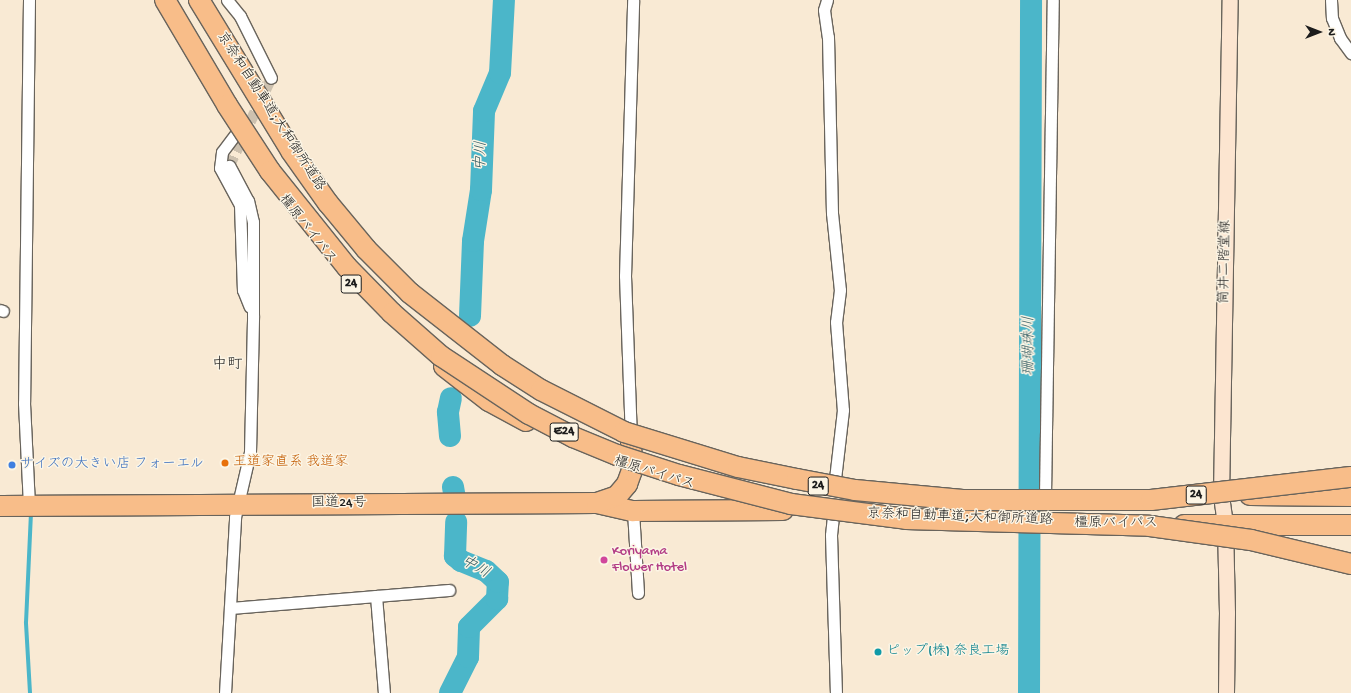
<!DOCTYPE html>
<meta charset="utf-8">
<style>
body{margin:0}
#map{position:relative;width:1351px;height:693px;overflow:hidden;background:#f9ead4;font-family:"Gochi Hand","Klee One",sans-serif}
div>[style]{position:absolute}
.stream>*{height:3.5px;margin:-1.75px;padding:0 1.75px;transform-origin:1.75px;border-radius:1.75px;background:#4bb6c9}
.river>*{height:22px;margin:-11px;padding:0 11px;transform-origin:11px;border-radius:11px;background:#4bb6c9}
.street-tunnel>*{height:11px;margin-top:-5.5px;transform-origin:0;background:repeating-linear-gradient(90deg,#cdc1af 0 11px,transparent 0 16.5px)}
.roads{filter:drop-shadow(1px 0 #69645c) drop-shadow(-1px 0 #69645c) drop-shadow(0 1px #69645c) drop-shadow(0 -1px #69645c)}
.street>*{height:11px;margin:-5.5px;padding:0 5.5px;transform-origin:5.5px;border-radius:5.5px;background:#fff}
.secondary>*{height:15px;margin:-7.5px;padding:0 7.5px;transform-origin:7.5px;border-radius:7.5px;background:#fce5d0}
.highway>*{height:20px;margin:-10px;padding:0 10px;transform-origin:10px;border-radius:10px;background:#f8bd89}
.bridges{filter:drop-shadow(1px 0 #69645c) drop-shadow(-1px 0 #69645c) drop-shadow(0 1px #69645c) drop-shadow(0 -1px #69645c)}
.highway-bridge>*{height:20px;margin:-10px;padding:0 10px;transform-origin:10px;border-radius:10px;background:#f8bd89}
.dots>*{width:11px;height:11px;translate:-50% -50%;box-sizing:border-box;border:2px solid #fcf5e5;border-radius:50%}
span{translate:-50% -50%;white-space:nowrap;text-align:center;line-height:1.15;-webkit-text-stroke:3px #fcf5e5;paint-order:stroke}
.shield-label span{padding:1px 3px;background:#fcf5e5;border:1px solid;border-radius:3px;-webkit-text-stroke-width:0}
.shield-label{font-size:13px;color:#1c1c1c;font-weight:700}
.street-label{font-size:14px;color:#1c1c1c}
.food-label{font-size:14px;color:#c56008}
.left{translate:0 -50%;text-align:left}
.shop-label{font-size:14px;color:#366cbe}
.hotel-label{font-size:14px;color:#b23c85}
.culture-label{font-size:14px;color:#0d838f}
.water-label{font-size:15px;color:#2f5a61;font-style:italic}
.neighbourhood-label{font-size:15px;color:#1c1c1c}
.north{position:absolute;left:1299px;top:12px;width:40px;height:40px;-webkit-text-stroke:3px #fcf5e5;paint-order:stroke;rotate:90deg;font-size:11px;font-weight:700;line-height:16px;text-align:center;color:#1c1c1c}
.north::after{content:'';display:block;margin:auto;width:14px;height:18px;background:#1c1c1c;clip-path:polygon(50% 0,100% 100%,50% 72%,0 100%)}
</style>
<div id="map">
<div class="stream">
<div style="left:30px;top:693px;width:70px;rotate:-93.3deg"></div>
<div style="left:26px;top:623px;width:111px;rotate:-87.4deg"></div>
</div>
<div class="river">
<div style="left:470px;top:316px;width:75px;rotate:-87.7deg"></div>
<div style="left:473px;top:241px;width:52px;rotate:-81.1deg"></div>
<div style="left:481px;top:190px;width:79px;rotate:-87.8deg"></div>
<div style="left:484px;top:111px;width:41px;rotate:-67.2deg"></div>
<div style="left:500px;top:73px;width:73px;rotate:-86.9deg"></div>
<div style="left:450px;top:436px;width:24px;rotate:-95deg"></div>
<div style="left:448px;top:412px;width:14px;rotate:-78deg"></div>
<div style="left:453px;top:487px;width:11px;rotate:80deg"></div>
<div style="left:450px;top:693px;width:40px;rotate:-63.4deg"></div>
<div style="left:468px;top:657px;width:30px;rotate:-88deg"></div>
<div style="left:469px;top:627px;width:40px;rotate:-45deg"></div>
<div style="left:497px;top:599px;width:17px;rotate:-87deg"></div>
<div style="left:498px;top:582px;width:16px;rotate:-137deg"></div>
<div style="left:486px;top:571px;width:27px;rotate:-158deg"></div>
<div style="left:461px;top:561px;width:8px;rotate:-140deg"></div>
<div style="left:455px;top:556px;width:34px;rotate:-88deg"></div>
<div style="left:1029px;top:693px;width:693px;rotate:-89.83deg"></div>
</div>
<div class="street-tunnel">
<div style="left:229px;top:166px;width:98px;rotate:-64.5deg"></div>
</div>
<div class="roads">
<div class="street">
<div style="left:29px;top:0;width:403px;rotate:90.7deg"></div>
<div style="left:24px;top:403px;width:103px;rotate:87.2deg"></div>
<div style="left:227px;top:0;width:21px;rotate:51deg"></div>
<div style="left:240px;top:16px;width:69px;rotate:63.4deg"></div>
<div style="left:827px;top:0;width:10px;rotate:107deg"></div>
<div style="left:824px;top:10px;width:27px;rotate:82deg"></div>
<div style="left:828px;top:37px;width:176px;rotate:88.7deg"></div>
<div style="left:832px;top:213px;width:77px;rotate:84.1deg"></div>
<div style="left:840px;top:290px;width:32px;rotate:97deg"></div>
<div style="left:836px;top:322px;width:88px;rotate:85.5deg"></div>
<div style="left:843px;top:410px;width:79px;rotate:96.6deg"></div>
<div style="left:1331px;top:0;width:18px;rotate:87deg"></div>
<div style="left:1332px;top:18px;width:22px;rotate:68deg"></div>
<div style="left:1340px;top:38px;width:19px;rotate:54deg"></div>
<div style="left:237px;top:132px;width:25px;rotate:127deg"></div>
<div style="left:222px;top:152px;width:16px;rotate:97deg"></div>
<div style="left:220px;top:168px;width:42px;rotate:61.6deg"></div>
<div style="left:240px;top:205px;width:85px;rotate:88deg"></div>
<div style="left:243px;top:290px;width:18px;rotate:68deg"></div>
<div style="left:0;top:310px;width:3px;rotate:18deg"></div>
<div style="left:631px;top:439px;width:163px;rotate:-92.1deg"></div>
<div style="left:625px;top:276px;width:276px;rotate:-88.3deg"></div>
<div style="left:1045px;top:495px;width:495px;rotate:-89.1deg"></div>
<div style="left:631px;top:508px;width:4px;rotate:56deg"></div>
<div style="left:633px;top:511px;width:82px;rotate:86.5deg"></div>
<div style="left:833px;top:516px;width:19px;rotate:96deg"></div>
<div style="left:831px;top:535px;width:158px;rotate:88.2deg"></div>
<div style="left:376px;top:596px;width:97px;rotate:85.3deg"></div>
<div style="left:230px;top:608px;width:220px;rotate:-4.7deg"></div>
<div style="left:225px;top:693px;width:176px;rotate:-86.7deg"></div>
<div style="left:235px;top:517px;width:67px;rotate:-77deg"></div>
<div style="left:250px;top:452px;width:137px;rotate:-88.7deg"></div>
<div style="left:253px;top:315px;width:93px;rotate:-90deg"></div>
<div style="left:253px;top:222px;width:22px;rotate:-103deg"></div>
<div style="left:248px;top:201px;width:40px;rotate:-118deg"></div>
</div>
<div class="secondary">
<div style="left:1226px;top:693px;width:80px;rotate:-89.3deg"></div>
<div style="left:1227px;top:613px;width:89px;rotate:-91.3deg"></div>
<div style="left:1225px;top:524px;width:29px;rotate:-98deg"></div>
<div style="left:1221px;top:495px;width:495px;rotate:-89deg"></div>
</div>
<div class="highway">
<div style="left:444px;top:366px;width:57px;rotate:37.9deg"></div>
<div style="left:489px;top:401px;width:42px;rotate:28.4deg"></div>
<div style="left:1250px;top:495px;width:101px;rotate:0.6deg"></div>
<div style="left:597px;top:503px;width:37px;rotate:13deg"></div>
<div style="left:633px;top:511px;width:150px;rotate:-0.4deg"></div>
<div style="left:0;top:506px;width:597px;rotate:-0.29deg"></div>
<div style="left:597px;top:503px;width:21px;rotate:-19deg"></div>
<div style="left:617px;top:496px;width:16px;rotate:-50deg"></div>
<div style="left:627px;top:484px;width:15px;rotate:-70deg"></div>
<div style="left:632px;top:470px;width:29px;rotate:-92deg"></div>
<div style="left:1184px;top:525px;width:167px"></div>
</div>
</div>
<div class="bridges">
<div class="highway-bridge">
<div style="left:165px;top:0;width:122px;rotate:59.4deg"></div>
<div style="left:227px;top:105px;width:79px;rotate:56.9deg"></div>
<div style="left:270px;top:171px;width:123px;rotate:51.3deg"></div>
<div style="left:347px;top:267px;width:64px;rotate:45.6deg"></div>
<div style="left:392px;top:313px;width:65px;rotate:41.3deg"></div>
<div style="left:441px;top:356px;width:105px;rotate:33.4deg"></div>
<div style="left:529px;top:414px;width:50px;rotate:27.6deg"></div>
<div style="left:573px;top:437px;width:48px;rotate:22.2deg"></div>
<div style="left:617px;top:455px;width:65px;rotate:17.9deg"></div>
<div style="left:679px;top:475px;width:116px;rotate:14.5deg"></div>
<div style="left:791px;top:504px;width:116px;rotate:7.4deg"></div>
<div style="left:906px;top:519px;width:244px;rotate:1.6deg"></div>
<div style="left:1150px;top:526px;width:102px;rotate:7.9deg"></div>
<div style="left:1251px;top:540px;width:103px;rotate:13.5deg"></div>
<div style="left:199px;top:0;width:177px;rotate:58.6deg"></div>
<div style="left:291px;top:151px;width:64px;rotate:54.6deg"></div>
<div style="left:328px;top:203px;width:60px;rotate:50.4deg"></div>
<div style="left:366px;top:249px;width:62px;rotate:45deg"></div>
<div style="left:410px;top:293px;width:117px;rotate:38deg"></div>
<div style="left:502px;top:365px;width:46px;rotate:32.7deg"></div>
<div style="left:541px;top:390px;width:93px;rotate:26.8deg"></div>
<div style="left:624px;top:432px;width:119px;rotate:17.1deg"></div>
<div style="left:738px;top:467px;width:60px;rotate:11.5deg"></div>
<div style="left:797px;top:479px;width:59px;rotate:10.7deg"></div>
<div style="left:855px;top:490px;width:108px;rotate:5.3deg"></div>
<div style="left:963px;top:500px;width:188px"></div>
<div style="left:1151px;top:500px;width:201px;rotate:-6.6deg"></div>
</div>
</div>
<div class="dots">
<div style="left:225px;top:463px;background:#e8710a"></div>
<div style="left:12px;top:465px;background:#3f7fe0"></div>
<div style="left:604px;top:560px;background:#d1479c"></div>
<div style="left:878px;top:652px;background:#0f9aa8"></div>
</div>
<div class="shield-label">
<span style="left:351px;top:284px">24</span>
<span style="left:564px;top:432px">E24</span>
<span style="left:818px;top:486px">24</span>
<span style="left:1196px;top:495px">24</span>
</div>
<div class="street-label">
<span style="left:270px;top:112px;rotate:57deg">京奈和自動車道;大和御所道路</span>
<span style="left:307px;top:230px;rotate:52deg">橿原バイパス</span>
<span style="left:1226px;top:262px;rotate:-89deg">筒井二階堂線</span>
<span style="left:654px;top:474px;rotate:17deg">橿原バイパス</span>
<span style="left:339px;top:504px">国道24号</span>
<span style="left:960px;top:518px;rotate:2deg">京奈和自動車道;大和御所道路</span>
<span style="left:1116px;top:524px">橿原バイパス</span>
</div>
<div class="food-label">
<span class="left" style="left:233px;top:463px">王道家直系 我道家</span>
</div>
<div class="shop-label">
<span class="left" style="left:20px;top:465px">サイズの大きい店 フォーエル</span>
</div>
<div class="hotel-label">
<span class="left" style="left:612px;top:560px">Koriyama<br>Flower Hotel</span>
</div>
<div class="culture-label">
<span class="left" style="left:886px;top:652px">ピップ(株) 奈良工場</span>
</div>
<div class="water-label">
<span style="left:482px;top:156px;rotate:-88deg">中川</span>
<span style="left:1030px;top:346px;rotate:-90deg">珊瑚珠川</span>
<span style="left:475px;top:568px;rotate:30deg">中川</span>
</div>
<div class="neighbourhood-label">
<span style="left:227px;top:366px">中町</span>
</div>
<div class="north">N</div>
</div>
